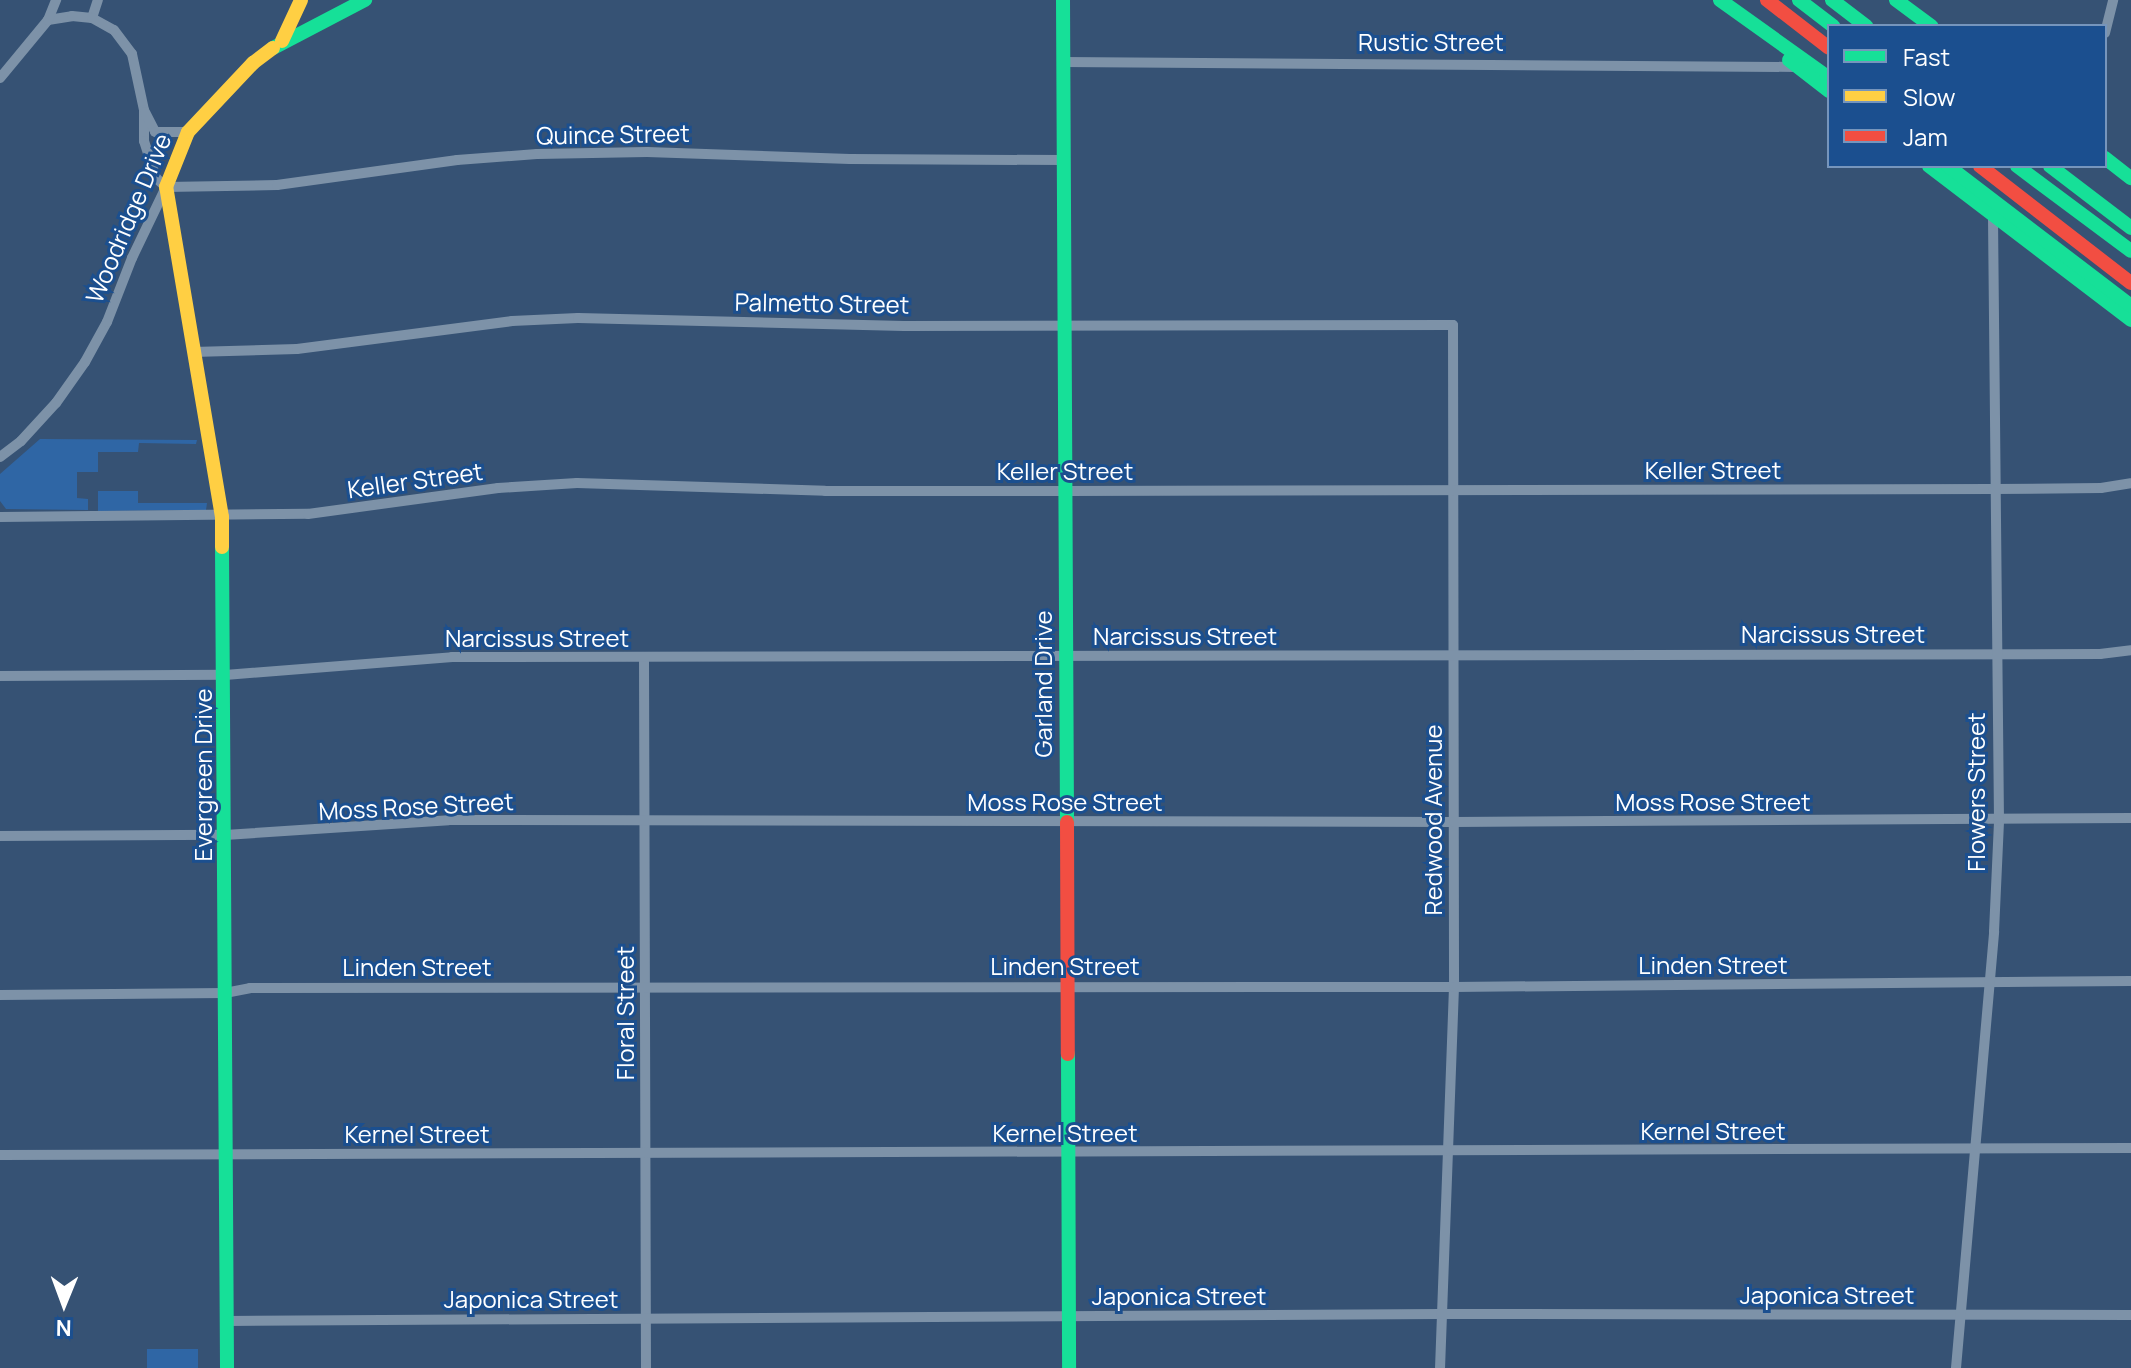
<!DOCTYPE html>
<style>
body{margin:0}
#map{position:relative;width:2131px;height:1368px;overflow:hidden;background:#365274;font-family:Manrope,sans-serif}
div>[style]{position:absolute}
.green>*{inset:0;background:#2f66a5;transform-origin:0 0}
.street>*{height:10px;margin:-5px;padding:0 5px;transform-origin:5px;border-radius:5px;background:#7d92a8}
.fast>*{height:14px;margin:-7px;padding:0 7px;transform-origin:7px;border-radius:7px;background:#16e098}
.slow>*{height:14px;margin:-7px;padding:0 7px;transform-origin:7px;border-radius:7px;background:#ffcf43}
.jam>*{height:14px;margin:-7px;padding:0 7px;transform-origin:7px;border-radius:7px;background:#f24e42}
span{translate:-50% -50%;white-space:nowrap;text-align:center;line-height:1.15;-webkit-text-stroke:6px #1b4f8f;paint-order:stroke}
.street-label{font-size:24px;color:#fff}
.legend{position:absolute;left:1827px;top:24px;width:280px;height:144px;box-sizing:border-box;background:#1b4f8f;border:2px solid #7695bc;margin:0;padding:10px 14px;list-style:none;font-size:24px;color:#fff}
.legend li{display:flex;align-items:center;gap:16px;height:40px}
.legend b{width:40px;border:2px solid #7695bc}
.north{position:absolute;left:24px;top:1264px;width:80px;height:80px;-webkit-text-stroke:6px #1b4f8f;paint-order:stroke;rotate:181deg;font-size:22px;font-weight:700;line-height:32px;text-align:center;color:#fff}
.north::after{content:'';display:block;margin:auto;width:28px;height:36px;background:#fff;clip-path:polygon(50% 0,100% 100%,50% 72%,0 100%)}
</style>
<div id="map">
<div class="green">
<div style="clip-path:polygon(40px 439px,41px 439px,197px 440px,196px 444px,139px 443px,138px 452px,98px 452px,98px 472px,77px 472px,77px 498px,88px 499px,88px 510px,6px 509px,0 501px,0 474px)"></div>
<div style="clip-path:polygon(98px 491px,138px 491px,138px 503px,207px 503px,206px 510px,98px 511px)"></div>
<div style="left:147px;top:1349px;width:51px;height:19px"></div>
</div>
<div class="street">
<div style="left:92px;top:18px;width:19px;rotate:-72deg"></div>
<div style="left:48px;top:20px;width:24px;rotate:-9deg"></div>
<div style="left:72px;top:16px;width:20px;rotate:6deg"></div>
<div style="left:92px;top:18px;width:25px;rotate:29deg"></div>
<div style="left:114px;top:30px;width:30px;rotate:53deg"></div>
<div style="left:132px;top:54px;width:57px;rotate:77.9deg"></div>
<div style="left:144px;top:110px;width:31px;rotate:90deg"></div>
<div style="left:144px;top:141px;width:39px;rotate:72deg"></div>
<div style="left:156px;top:178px;width:13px;rotate:42deg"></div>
<div style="left:2105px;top:33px;width:34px;rotate:-76deg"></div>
<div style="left:1063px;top:62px;width:734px;rotate:0.39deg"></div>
<div style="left:0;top:78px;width:75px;rotate:-50.4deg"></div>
<div style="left:48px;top:20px;width:22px;rotate:-68deg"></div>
<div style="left:145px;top:112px;width:22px;rotate:63deg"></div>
<div style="left:155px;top:132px;width:33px"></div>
<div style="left:166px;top:187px;width:111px;rotate:-1deg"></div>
<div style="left:277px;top:185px;width:182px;rotate:-7.9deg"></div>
<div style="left:457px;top:160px;width:80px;rotate:-4.3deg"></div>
<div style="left:537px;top:154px;width:110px;rotate:-1deg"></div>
<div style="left:647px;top:152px;width:203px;rotate:2deg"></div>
<div style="left:850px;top:159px;width:213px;rotate:0.3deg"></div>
<div style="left:193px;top:352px;width:104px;rotate:-1.7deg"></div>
<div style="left:297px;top:349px;width:217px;rotate:-7.4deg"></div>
<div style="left:512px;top:321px;width:66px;rotate:-2.6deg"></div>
<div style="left:578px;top:318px;width:326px;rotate:1.4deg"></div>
<div style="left:904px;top:326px;width:549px;rotate:-0.1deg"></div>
<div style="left:1453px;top:325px;width:662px;rotate:89.91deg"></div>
<div style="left:1454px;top:987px;width:381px;rotate:92.1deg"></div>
<div style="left:0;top:457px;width:26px;rotate:-37deg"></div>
<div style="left:21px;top:441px;width:52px;rotate:-47.4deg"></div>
<div style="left:56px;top:403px;width:50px;rotate:-54.7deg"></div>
<div style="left:85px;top:362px;width:46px;rotate:-61.2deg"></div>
<div style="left:107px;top:322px;width:69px;rotate:-68.7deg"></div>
<div style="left:132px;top:258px;width:79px;rotate:-64.4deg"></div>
<div style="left:0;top:517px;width:308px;rotate:-0.6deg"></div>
<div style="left:308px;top:514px;width:192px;rotate:-7.8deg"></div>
<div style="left:498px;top:488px;width:79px;rotate:-3.6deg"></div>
<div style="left:577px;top:483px;width:248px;rotate:1.8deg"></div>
<div style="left:825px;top:491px;width:239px"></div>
<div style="left:1064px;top:491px;width:929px;rotate:-0.12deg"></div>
<div style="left:1993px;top:489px;width:108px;rotate:-0.5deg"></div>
<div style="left:2101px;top:488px;width:30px;rotate:-9deg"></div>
<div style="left:644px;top:658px;width:710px;rotate:89.84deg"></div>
<div style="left:0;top:676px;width:225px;rotate:-0.3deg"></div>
<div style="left:225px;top:675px;width:228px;rotate:-4.5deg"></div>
<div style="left:452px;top:657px;width:1648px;rotate:-0.1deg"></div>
<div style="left:2100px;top:654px;width:31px;rotate:-7deg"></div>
<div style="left:0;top:836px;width:225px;rotate:-0.3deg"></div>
<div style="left:225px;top:835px;width:224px;rotate:-3.8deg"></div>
<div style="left:448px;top:820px;width:1006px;rotate:0.11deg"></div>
<div style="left:1454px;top:822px;width:677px;rotate:-0.34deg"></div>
<div style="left:0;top:995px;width:225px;rotate:-0.5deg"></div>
<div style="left:225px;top:993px;width:25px;rotate:-11deg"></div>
<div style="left:250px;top:988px;width:1204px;rotate:-0.05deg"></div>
<div style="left:1454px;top:987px;width:677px;rotate:-0.51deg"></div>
<div style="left:0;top:1155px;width:2131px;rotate:-0.19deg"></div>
<div style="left:227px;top:1321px;width:1214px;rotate:-0.33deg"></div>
<div style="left:1441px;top:1314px;width:690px;rotate:0.08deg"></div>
<div style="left:1956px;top:1368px;width:438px;rotate:-85deg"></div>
<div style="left:1994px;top:932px;width:111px;rotate:-87.4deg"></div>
<div style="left:1999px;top:821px;width:607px;rotate:-90.57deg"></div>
</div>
<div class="fast">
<div style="left:1063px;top:0;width:822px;rotate:89.72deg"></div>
<div style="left:1720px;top:0;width:134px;rotate:35.6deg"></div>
<div style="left:1799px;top:0;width:43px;rotate:37.4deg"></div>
<div style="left:1832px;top:0;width:43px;rotate:37.4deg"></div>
<div style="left:1896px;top:0;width:44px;rotate:36.6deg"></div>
<div style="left:273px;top:48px;width:104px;rotate:-27.6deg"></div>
<div style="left:1789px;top:60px;width:51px;rotate:37.8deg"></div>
<div style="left:2105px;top:158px;width:33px;rotate:38deg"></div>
<div style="left:1929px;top:166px;width:254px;rotate:37.3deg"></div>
<div style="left:1948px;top:166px;width:230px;rotate:37.4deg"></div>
<div style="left:2017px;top:166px;width:142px;rotate:36.7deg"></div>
<div style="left:2050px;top:166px;width:102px;rotate:37.4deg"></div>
<div style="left:222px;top:547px;width:821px;rotate:89.65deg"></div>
<div style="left:1068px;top:1054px;width:314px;rotate:89.8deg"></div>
</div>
<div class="slow">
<div style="left:282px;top:41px;width:45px;rotate:-65.1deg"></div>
<div style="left:222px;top:547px;width:30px;rotate:-90deg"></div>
<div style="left:222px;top:517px;width:335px;rotate:-99.6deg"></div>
<div style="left:166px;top:187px;width:59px;rotate:-68.2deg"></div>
<div style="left:188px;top:132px;width:95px;rotate:-46.7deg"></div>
<div style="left:253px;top:63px;width:25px;rotate:-37deg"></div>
</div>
<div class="jam">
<div style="left:1767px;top:0;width:78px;rotate:37.7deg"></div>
<div style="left:1980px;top:166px;width:191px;rotate:37.8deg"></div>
<div style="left:1067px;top:822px;width:232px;rotate:89.8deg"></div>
</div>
<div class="street-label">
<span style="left:1431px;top:42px">Rustic Street</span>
<span style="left:613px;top:134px;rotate:-1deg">Quince Street</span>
<span style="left:128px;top:218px;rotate:-67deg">Woodridge Drive</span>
<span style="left:822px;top:303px;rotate:1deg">Palmetto Street</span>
<span style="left:1713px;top:470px">Keller Street</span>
<span style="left:1065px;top:471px">Keller Street</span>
<span style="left:415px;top:480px;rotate:-8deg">Keller Street</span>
<span style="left:1833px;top:634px">Narcissus Street</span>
<span style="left:1185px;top:636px">Narcissus Street</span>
<span style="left:537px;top:638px">Narcissus Street</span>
<span style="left:1043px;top:684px;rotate:-90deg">Garland Drive</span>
<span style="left:203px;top:775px;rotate:-90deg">Evergreen Drive</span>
<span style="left:1976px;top:792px;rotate:-90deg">Flowers Street</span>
<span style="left:1065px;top:802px">Moss Rose Street</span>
<span style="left:1713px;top:802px">Moss Rose Street</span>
<span style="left:416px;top:806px;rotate:-3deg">Moss Rose Street</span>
<span style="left:1433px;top:820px;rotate:-90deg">Redwood Avenue</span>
<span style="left:1713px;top:965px">Linden Street</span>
<span style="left:1065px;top:966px">Linden Street</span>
<span style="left:417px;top:967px">Linden Street</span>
<span style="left:625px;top:1013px;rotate:-90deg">Floral Street</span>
<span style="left:1713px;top:1131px">Kernel Street</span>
<span style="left:1065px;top:1133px">Kernel Street</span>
<span style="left:417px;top:1134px">Kernel Street</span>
<span style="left:1827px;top:1295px">Japonica Street</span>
<span style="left:1179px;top:1296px">Japonica Street</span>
<span style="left:531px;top:1299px">Japonica Street</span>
</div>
<ul class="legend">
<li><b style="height:10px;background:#16e098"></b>Fast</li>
<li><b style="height:10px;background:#ffcf43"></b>Slow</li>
<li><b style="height:10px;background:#f24e42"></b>Jam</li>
</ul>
<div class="north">N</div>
</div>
